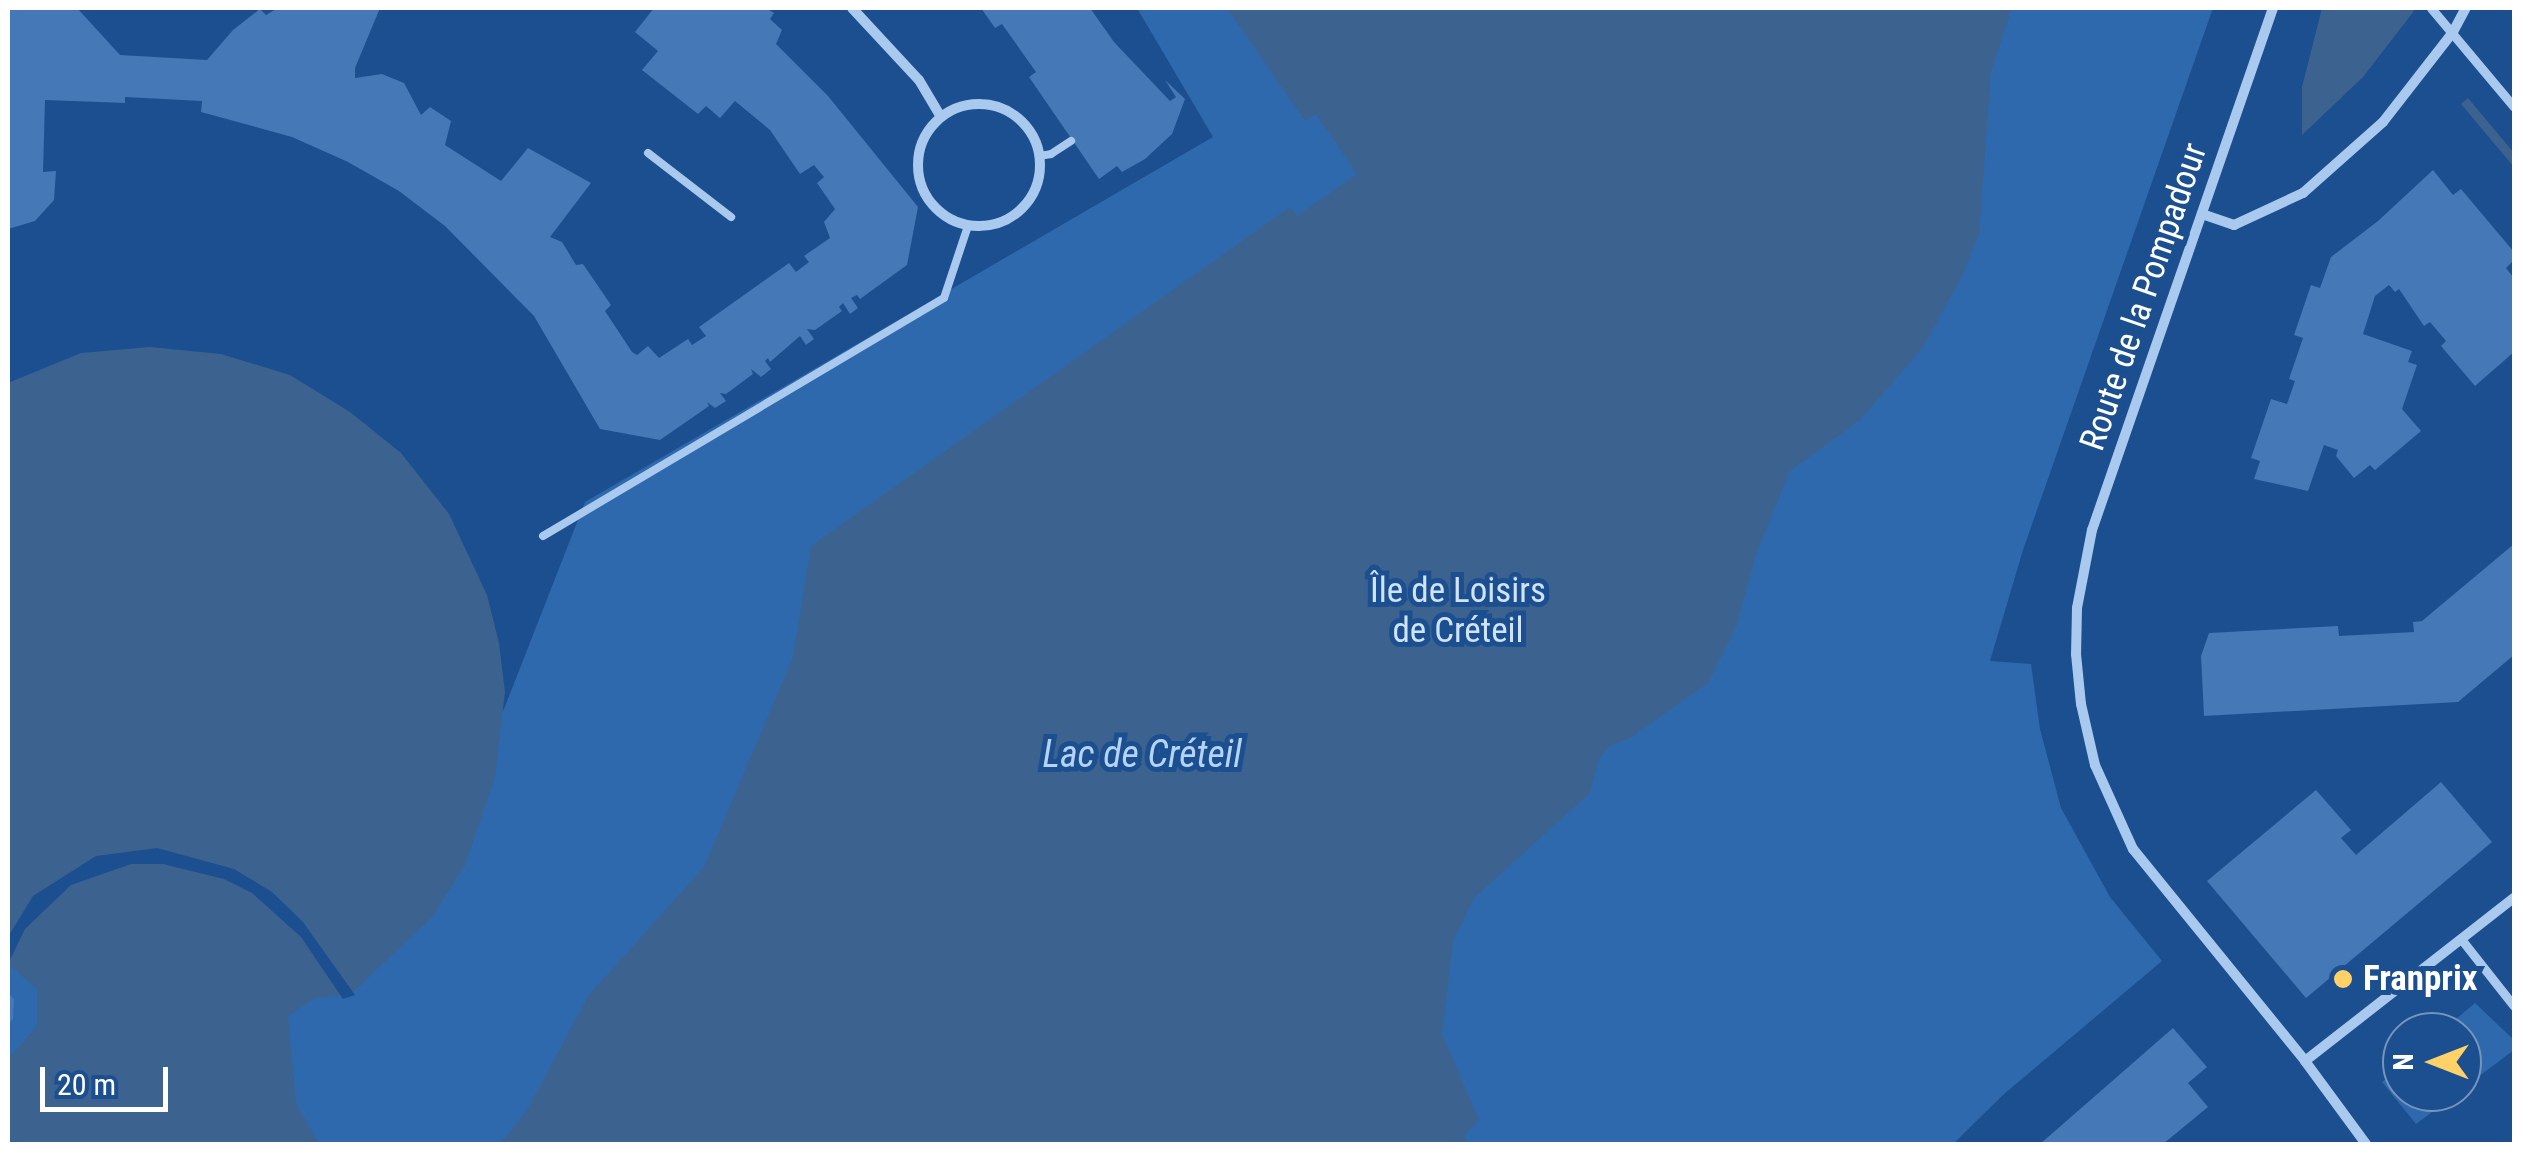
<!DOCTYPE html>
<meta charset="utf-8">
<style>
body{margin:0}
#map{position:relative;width:2522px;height:1152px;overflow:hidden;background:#1b4f8f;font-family:"Roboto Condensed",sans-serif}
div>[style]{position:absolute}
.green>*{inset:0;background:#2e69ad}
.water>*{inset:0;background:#3c6290}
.pier>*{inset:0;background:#1b4f8f}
.building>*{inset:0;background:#4478b7}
.service>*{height:8px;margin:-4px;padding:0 4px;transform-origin:4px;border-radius:4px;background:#a9c9ee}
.pedestrian>*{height:9px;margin:-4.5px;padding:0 4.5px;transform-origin:4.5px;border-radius:4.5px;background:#a9c9ee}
.minor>*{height:10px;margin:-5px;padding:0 5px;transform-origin:5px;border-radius:5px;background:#a9c9ee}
.minor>.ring{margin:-5px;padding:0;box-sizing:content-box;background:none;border:10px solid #a9c9ee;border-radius:50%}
.dots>*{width:28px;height:28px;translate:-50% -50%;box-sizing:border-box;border:5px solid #1b4f8f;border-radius:50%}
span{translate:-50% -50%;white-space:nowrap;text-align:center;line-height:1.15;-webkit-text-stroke:10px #1b4f8f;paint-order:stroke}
.street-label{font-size:35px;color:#fff}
.park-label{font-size:35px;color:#cfe3fa}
.poi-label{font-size:35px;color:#fff;font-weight:700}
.left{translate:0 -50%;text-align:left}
.water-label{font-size:38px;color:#b5d3f5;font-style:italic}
.frame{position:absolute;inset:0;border:10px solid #fff;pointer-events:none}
.north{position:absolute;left:2382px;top:1012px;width:100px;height:100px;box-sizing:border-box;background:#1b4f8f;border:2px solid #7695bc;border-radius:50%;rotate:270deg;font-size:28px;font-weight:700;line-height:40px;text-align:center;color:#fff}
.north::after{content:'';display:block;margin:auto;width:35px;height:45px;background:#ffd166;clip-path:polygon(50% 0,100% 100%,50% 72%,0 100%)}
.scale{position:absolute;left:40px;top:1067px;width:128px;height:45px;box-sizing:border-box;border:5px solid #fff;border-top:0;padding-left:12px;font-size:30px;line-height:35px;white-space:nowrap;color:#fff;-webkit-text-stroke:8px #1b4f8f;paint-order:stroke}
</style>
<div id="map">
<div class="green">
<div style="clip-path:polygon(1137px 8px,2213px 8px,2023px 550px,1990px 661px,2031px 664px,2040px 729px,2061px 808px,2110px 897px,2162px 961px,2004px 1094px,1953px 1144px,8px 1144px,8px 920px,341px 994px,504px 709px,585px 502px,1213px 137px)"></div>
<div style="clip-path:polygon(2475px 1003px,2514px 1040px,2514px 1050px,2462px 1089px,2462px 1032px,2442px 1031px)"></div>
<div style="clip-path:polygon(2402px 1066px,2402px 1092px,2459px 1092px,2416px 1124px,2382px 1082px)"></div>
</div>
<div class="water">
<div style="clip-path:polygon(1227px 8px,2012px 8px,1991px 71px,1979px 234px,1960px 280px,1923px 347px,1861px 419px,1790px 471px,1755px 557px,1737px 625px,1708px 683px,1630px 738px,1609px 746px,1598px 761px,1590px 793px,1474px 898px,1453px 941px,1442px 1034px,1479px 1120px,1465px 1135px,1466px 1144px,500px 1144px,527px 1110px,589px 995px,704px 867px,793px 657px,811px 546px,1290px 207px,1297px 216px,1357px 174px,1316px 114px,1305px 121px)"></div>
<div style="clip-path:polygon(2322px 8px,2410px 8px,2414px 11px,2363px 77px,2302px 135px,2302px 87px)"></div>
<div style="clip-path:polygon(2468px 98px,2514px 153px,2514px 167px,2461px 104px)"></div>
<div style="clip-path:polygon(150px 347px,221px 354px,290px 375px,350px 412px,401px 453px,449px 514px,487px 595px,499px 643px,505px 692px,495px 777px,465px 865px,432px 917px,352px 993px,315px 998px,288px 1016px,296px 1103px,319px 1144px,8px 1144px,8px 1054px,13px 1054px,37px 1026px,37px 989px,8px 964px,8px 383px,81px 353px)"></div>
</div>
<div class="pier">
<div style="clip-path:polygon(157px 848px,234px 869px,272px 892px,303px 922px,355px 995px,343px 999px,301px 937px,252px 893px,224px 879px,163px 864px,131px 864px,71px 885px,25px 929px,8px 964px,8px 937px,33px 896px,96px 856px)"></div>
</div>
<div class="building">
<div style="clip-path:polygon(8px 8px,77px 8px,120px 55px,207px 60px,233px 30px,260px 9px,266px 15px,278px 8px,380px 8px,355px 68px,355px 78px,382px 74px,404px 83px,421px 115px,430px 107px,451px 121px,445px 145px,501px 181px,528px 148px,591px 183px,550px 237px,562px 242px,576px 265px,583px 264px,611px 305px,605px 311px,632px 352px,637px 355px,648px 346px,659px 358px,688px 339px,692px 345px,706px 336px,699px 327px,789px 263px,796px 272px,809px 262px,804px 256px,830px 238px,824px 222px,835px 209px,817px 183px,824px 177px,814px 165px,800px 174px,770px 130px,735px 101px,720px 118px,706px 106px,698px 114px,642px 70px,658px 51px,635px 32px,654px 8px,766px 8px,774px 13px,770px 19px,782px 30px,776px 44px,828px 96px,918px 207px,907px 265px,860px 299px,857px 295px,851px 298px,858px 308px,850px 314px,843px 303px,839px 307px,842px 311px,815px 330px,807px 329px,814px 339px,806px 345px,800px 336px,770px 362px,768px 358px,765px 361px,771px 369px,761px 377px,751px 369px,753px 374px,726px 394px,720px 393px,726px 401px,715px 408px,707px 402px,709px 406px,660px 440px,600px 429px,534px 316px,445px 226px,399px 191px,348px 162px,292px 137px,201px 112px,202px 101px,125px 97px,125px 103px,45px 100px,43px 172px,56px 171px,54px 200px,35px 221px,8px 229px)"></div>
<div style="clip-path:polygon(981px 8px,1090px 8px,1114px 42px,1170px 101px,1176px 97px,1165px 80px,1185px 99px,1172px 134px,1145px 159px,1122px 172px,1117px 166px,1099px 179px,1029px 77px,1036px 72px,1002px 24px,995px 28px)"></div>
<div style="clip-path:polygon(2433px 170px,2453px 195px,2461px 189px,2514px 252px,2514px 260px,2506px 268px,2514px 278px,2514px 352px,2475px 386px,2441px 346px,2446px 341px,2430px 322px,2424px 326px,2399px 289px,2395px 292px,2389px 285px,2375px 296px,2363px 334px,2412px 351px,2408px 362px,2417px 365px,2402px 409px,2421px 431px,2375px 470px,2370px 465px,2354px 478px,2336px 456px,2338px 450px,2324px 445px,2308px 491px,2254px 479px,2260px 461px,2251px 458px,2271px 399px,2287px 404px,2295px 381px,2289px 379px,2303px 338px,2294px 335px,2311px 285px,2320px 288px,2331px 257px,2378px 221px)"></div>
<div style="clip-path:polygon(2514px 544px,2514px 655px,2458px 702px,2204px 716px,2201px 656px,2209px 633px,2338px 626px,2339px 636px,2414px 632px,2413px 622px,2422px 621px)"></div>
<div style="clip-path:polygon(2441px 782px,2492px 842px,2306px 998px,2207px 881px,2316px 790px,2351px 830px,2341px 838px,2356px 855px)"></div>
<div style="clip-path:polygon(8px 993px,14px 999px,13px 1019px,8px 1024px)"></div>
<div style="clip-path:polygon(2173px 1028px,2207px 1067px,2188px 1083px,2208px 1107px,2163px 1144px,2040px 1144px)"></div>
</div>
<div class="service">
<div style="left:648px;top:153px;width:105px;rotate:37.6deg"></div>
<div style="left:1039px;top:156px;width:12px;rotate:-9deg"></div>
<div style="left:1051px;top:154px;width:24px;rotate:-33deg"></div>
<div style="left:543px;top:536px;width:466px;rotate:-30.7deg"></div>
<div style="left:944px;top:298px;width:76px;rotate:-71.6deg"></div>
</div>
<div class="pedestrian">
<div style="left:2431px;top:8px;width:129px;rotate:50deg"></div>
<div style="left:2461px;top:939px;width:85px;rotate:51.7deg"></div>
</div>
<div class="minor">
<div style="left:852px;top:8px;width:98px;rotate:47.1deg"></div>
<div style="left:919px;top:80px;width:43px;rotate:59.3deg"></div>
<div style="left:2273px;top:8px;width:552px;rotate:109.12deg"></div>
<div style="left:2092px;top:530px;width:79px;rotate:100.9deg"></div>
<div style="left:2077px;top:608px;width:46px;rotate:91.2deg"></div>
<div style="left:2076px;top:654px;width:50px;rotate:84.3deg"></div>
<div style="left:2081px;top:704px;width:63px;rotate:77.1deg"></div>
<div style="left:2095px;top:765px;width:92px;rotate:65.7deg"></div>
<div style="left:2133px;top:849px;width:273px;rotate:50.9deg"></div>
<div style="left:2305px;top:1061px;width:103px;rotate:53.7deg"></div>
<div class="ring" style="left:918px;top:104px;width:112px;height:112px"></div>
<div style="left:2202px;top:214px;width:34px;rotate:19deg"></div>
<div style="left:2234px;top:225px;width:76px;rotate:-24.9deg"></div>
<div style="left:2303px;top:193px;width:107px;rotate:-41.6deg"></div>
<div style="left:2383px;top:122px;width:114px;rotate:-52.1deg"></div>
<div style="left:2453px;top:32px;width:27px;rotate:-62deg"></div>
<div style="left:2305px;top:1061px;width:265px;rotate:-38deg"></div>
</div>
<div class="dots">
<div style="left:2343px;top:979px;background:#ffd166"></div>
</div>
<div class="street-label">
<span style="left:2144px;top:297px;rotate:-71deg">Route de la Pompadour</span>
</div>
<div class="park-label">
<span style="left:1458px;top:611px">Île de Loisirs<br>de Créteil</span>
</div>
<div class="poi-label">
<span class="left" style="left:2363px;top:979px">Franprix</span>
</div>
<div class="water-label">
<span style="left:1142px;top:755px">Lac de Créteil</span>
</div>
<div class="frame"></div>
<div class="north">N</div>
<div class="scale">20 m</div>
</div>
